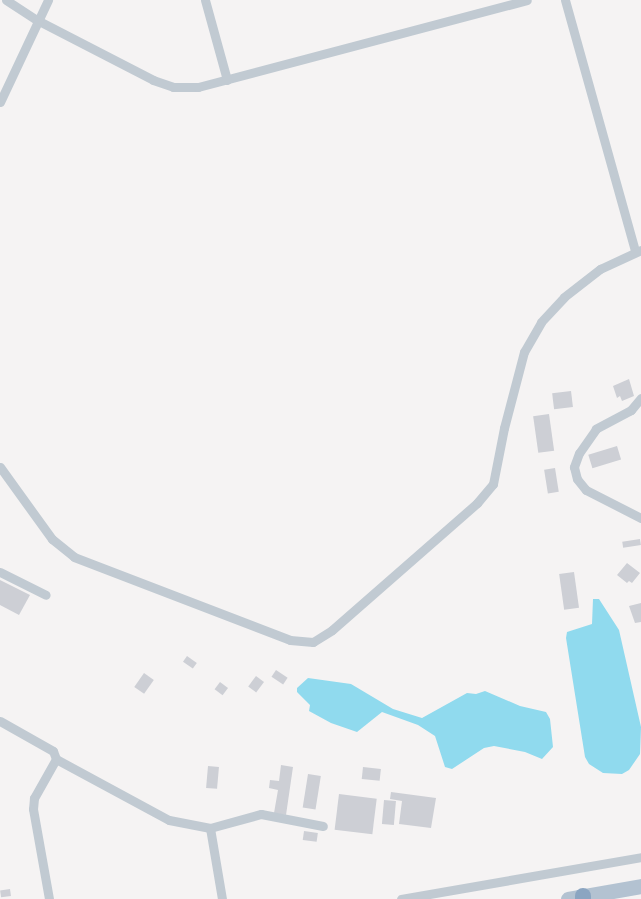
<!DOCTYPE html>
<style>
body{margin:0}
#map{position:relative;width:641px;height:899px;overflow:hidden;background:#f5f3f3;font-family:Arial,sans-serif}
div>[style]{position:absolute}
.water>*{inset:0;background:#90daee}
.building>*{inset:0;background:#cdcfd5;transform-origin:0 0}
.street>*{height:9px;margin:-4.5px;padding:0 4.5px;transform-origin:4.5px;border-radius:4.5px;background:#c1cad2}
.primary>*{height:15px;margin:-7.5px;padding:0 7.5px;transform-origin:7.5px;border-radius:7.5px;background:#b3c2d1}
.highway>*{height:16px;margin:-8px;padding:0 8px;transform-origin:8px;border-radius:8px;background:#8ba5c1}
span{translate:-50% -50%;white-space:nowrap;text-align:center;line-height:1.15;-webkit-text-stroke:4.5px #fff;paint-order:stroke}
</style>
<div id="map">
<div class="water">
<div style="clip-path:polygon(593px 599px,599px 599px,619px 630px,641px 727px,640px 754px,629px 770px,622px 774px,603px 773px,589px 764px,585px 757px,566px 638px,567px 632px,592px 624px)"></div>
<div style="clip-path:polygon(308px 678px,351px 684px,393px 709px,422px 718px,467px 693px,476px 694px,485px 691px,520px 706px,546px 712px,550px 719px,553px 747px,542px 759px,525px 752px,494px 746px,484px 748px,452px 769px,445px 767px,435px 736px,418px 725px,382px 712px,357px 732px,331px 723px,309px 711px,310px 705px,297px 692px,297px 688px)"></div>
</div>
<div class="building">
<div style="clip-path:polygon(629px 379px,634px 396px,622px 401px,620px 396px,617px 398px,613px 386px)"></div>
<div style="left:571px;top:391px;width:16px;height:19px;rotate:83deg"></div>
<div style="left:549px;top:414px;width:37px;height:16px;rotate:82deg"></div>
<div style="left:617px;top:446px;width:14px;height:30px;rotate:73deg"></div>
<div style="left:555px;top:468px;width:24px;height:11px;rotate:81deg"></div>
<div style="left:640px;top:539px;width:6px;height:18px;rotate:81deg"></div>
<div style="clip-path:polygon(627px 563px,640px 573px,632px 583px,629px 581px,627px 583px,617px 575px)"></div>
<div style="left:574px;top:572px;width:36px;height:15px;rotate:82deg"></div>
<div style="clip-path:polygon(0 580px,30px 595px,19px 615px,0 605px)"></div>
<div style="clip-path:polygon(641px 603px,641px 622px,635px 623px,629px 606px)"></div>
<div style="left:187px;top:656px;width:12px;height:7px;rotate:35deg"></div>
<div style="left:276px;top:670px;width:14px;height:8px;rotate:34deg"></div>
<div style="left:144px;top:673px;width:12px;height:17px;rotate:35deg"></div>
<div style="left:256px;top:676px;width:10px;height:13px;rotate:37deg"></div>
<div style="left:220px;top:682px;width:10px;height:9px;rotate:37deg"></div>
<div style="clip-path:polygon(281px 765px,293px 767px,286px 815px,274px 813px,278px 790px,269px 788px,270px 780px,279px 781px)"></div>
<div style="left:208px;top:766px;width:11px;height:22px;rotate:5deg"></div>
<div style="left:363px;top:767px;width:18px;height:12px;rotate:6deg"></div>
<div style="left:308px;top:774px;width:13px;height:34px;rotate:9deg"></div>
<div style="clip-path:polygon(391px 792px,436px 798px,431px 828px,399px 824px,402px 801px,390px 799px)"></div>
<div style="left:339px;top:794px;width:38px;height:36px;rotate:7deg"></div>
<div style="left:384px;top:800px;width:12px;height:24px;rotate:5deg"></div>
<div style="left:304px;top:831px;width:14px;height:9px;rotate:8deg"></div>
<div style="left:10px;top:889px;width:7px;height:10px;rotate:82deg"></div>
</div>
<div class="street">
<div style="left:6px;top:0;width:37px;rotate:33deg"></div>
<div style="left:37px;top:20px;width:131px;rotate:27.3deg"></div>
<div style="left:153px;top:80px;width:21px;rotate:19deg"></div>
<div style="left:173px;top:87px;width:25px"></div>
<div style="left:198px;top:87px;width:340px;rotate:-14.8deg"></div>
<div style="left:205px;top:0;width:83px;rotate:74.6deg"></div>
<div style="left:565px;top:0;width:261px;rotate:74.4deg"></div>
<div style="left:0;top:102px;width:113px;rotate:-64.8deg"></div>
<div style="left:641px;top:398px;width:16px;rotate:130deg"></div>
<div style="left:631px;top:410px;width:40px;rotate:152deg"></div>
<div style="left:596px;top:429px;width:29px;rotate:125deg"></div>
<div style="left:579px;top:453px;width:15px;rotate:110deg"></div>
<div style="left:574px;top:467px;width:12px;rotate:76deg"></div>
<div style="left:577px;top:479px;width:14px;rotate:51deg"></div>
<div style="left:586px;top:490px;width:62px;rotate:27deg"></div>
<div style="left:0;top:467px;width:89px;rotate:54.2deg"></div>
<div style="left:52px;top:539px;width:28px;rotate:39deg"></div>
<div style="left:74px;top:557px;width:231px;rotate:21deg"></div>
<div style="left:290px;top:640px;width:23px;rotate:5deg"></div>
<div style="left:313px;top:642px;width:22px;rotate:-32deg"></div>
<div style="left:332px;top:630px;width:193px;rotate:-41.2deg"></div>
<div style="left:477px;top:503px;width:25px;rotate:-50deg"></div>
<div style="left:493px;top:484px;width:57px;rotate:-78.9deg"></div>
<div style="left:504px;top:428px;width:79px;rotate:-75.3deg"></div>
<div style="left:524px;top:352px;width:34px;rotate:-60deg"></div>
<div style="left:541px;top:322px;width:34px;rotate:-47deg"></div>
<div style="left:564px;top:297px;width:46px;rotate:-37.9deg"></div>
<div style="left:600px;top:269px;width:45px;rotate:-24.9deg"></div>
<div style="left:0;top:572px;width:51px;rotate:26.6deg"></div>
<div style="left:0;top:721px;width:61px;rotate:29.5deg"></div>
<div style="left:53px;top:751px;width:9px;rotate:69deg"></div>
<div style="left:56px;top:759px;width:45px;rotate:119.4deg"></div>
<div style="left:34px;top:798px;width:11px;rotate:95deg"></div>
<div style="left:33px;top:809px;width:91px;rotate:79.9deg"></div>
<div style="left:56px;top:759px;width:128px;rotate:28.4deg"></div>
<div style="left:169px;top:820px;width:42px;rotate:11deg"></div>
<div style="left:210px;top:828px;width:53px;rotate:-15.4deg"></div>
<div style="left:261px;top:814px;width:63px;rotate:11deg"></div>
<div style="left:210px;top:828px;width:72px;rotate:80.4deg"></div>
<div style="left:401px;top:899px;width:244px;rotate:-9.9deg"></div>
</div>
<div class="primary">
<div style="left:568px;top:899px;width:74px;rotate:-10.1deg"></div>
</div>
<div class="highway">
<div style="left:583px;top:896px;width:3px;rotate:90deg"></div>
</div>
</div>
